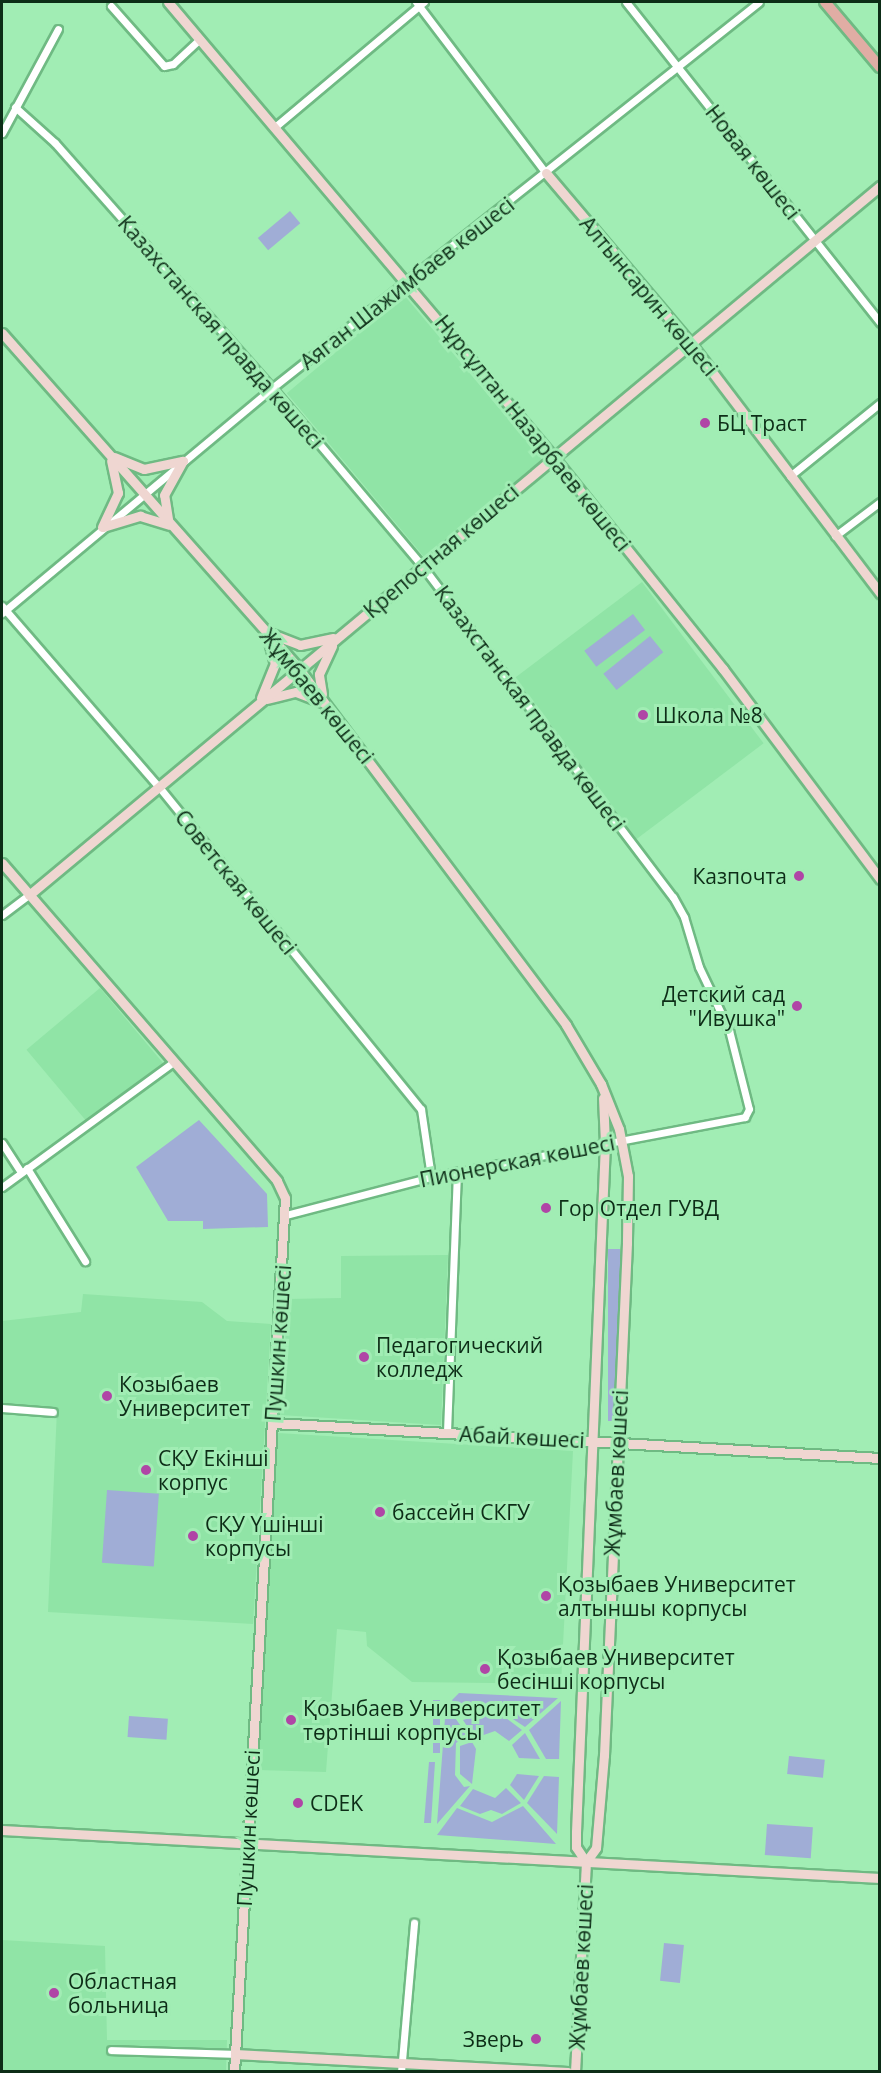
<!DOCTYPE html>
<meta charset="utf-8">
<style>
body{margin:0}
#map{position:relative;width:881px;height:2073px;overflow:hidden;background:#a1edb4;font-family:"Open Sans",sans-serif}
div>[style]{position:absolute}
.built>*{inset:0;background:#90e4a6;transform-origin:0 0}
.green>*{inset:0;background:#a0add6;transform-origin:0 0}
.roads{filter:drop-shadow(2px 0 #6fba83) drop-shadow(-2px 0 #6fba83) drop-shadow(0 2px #6fba83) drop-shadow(0 -2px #6fba83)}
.street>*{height:7px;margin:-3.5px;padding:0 3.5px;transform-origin:3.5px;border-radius:3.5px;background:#fff}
.secondary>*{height:9px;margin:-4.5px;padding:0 4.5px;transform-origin:4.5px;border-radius:4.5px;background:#efd6d1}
.primary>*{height:10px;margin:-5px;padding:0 5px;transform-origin:5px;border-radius:5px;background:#e0ada4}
.dots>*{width:16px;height:16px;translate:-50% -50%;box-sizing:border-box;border:3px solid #a1edb4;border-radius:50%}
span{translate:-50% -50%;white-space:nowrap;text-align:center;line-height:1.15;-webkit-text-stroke:6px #a1edb4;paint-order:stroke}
.street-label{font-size:21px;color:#0d2d17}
.poi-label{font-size:21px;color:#0d2d17}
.left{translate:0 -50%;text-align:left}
.right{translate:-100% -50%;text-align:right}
.frame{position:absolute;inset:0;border:3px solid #0d2d17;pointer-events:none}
</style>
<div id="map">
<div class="built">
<div style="left:404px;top:295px;width:215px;height:153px;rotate:50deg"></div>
<div style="left:642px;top:582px;width:202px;height:159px;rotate:53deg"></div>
<div style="left:100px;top:988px;width:98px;height:96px;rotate:50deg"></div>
<div style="clip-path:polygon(448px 1255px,441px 1425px,280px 1415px,288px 1299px,341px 1298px,341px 1256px)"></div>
<div style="clip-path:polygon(83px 1294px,202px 1302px,227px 1321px,271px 1324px,253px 1624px,48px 1612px,57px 1409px,2px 1405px,2px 1321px,81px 1312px)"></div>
<div style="clip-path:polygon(278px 1433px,573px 1451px,561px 1684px,412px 1682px,367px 1646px,366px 1632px,337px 1629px,326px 1772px,258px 1770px)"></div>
<div style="clip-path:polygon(2px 1940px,105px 1946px,107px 2040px,227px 2040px,226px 2071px,2px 2071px)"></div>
</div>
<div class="green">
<div style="left:290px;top:211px;width:16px;height:42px;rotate:50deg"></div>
<div style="left:633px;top:614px;width:20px;height:61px;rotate:53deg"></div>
<div style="left:650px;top:636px;width:21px;height:60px;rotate:51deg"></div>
<div style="clip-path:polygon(199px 1120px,267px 1194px,268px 1227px,203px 1229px,203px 1221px,168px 1221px,136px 1167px)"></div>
<div style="left:608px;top:1249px;width:12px;height:172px"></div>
<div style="left:107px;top:1490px;width:52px;height:73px;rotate:4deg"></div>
<div style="clip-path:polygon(459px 1693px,557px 1698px,558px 1698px,525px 1727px,493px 1706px,461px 1716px,452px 1700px)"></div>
<div style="left:433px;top:1700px;width:7px;height:53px"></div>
<div style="clip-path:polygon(561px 1701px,559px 1759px,546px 1759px,529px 1730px)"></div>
<div style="clip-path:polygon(446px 1705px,470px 1739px,465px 1737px,456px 1743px,455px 1775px,464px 1787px,470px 1786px,437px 1824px)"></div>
<div style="clip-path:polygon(482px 1714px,492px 1719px,502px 1715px,522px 1730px,509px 1741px,495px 1731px,475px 1738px,463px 1720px)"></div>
<div style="left:129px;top:1716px;width:39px;height:21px;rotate:4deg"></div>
<div style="clip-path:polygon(525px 1733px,540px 1759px,519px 1758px,512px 1745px)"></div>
<div style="clip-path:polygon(472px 1742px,476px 1749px,472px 1784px,460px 1774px,460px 1746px)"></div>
<div style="left:789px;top:1756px;width:36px;height:18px;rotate:6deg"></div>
<div style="clip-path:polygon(429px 1762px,435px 1762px,431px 1823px,424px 1823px)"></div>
<div style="clip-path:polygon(517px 1774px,539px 1776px,524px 1800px,510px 1785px)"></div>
<div style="clip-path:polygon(544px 1776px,559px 1777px,557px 1834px,527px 1803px)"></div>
<div style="clip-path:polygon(506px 1788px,521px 1803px,502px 1814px,491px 1810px,480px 1814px,460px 1806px,473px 1789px,495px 1798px)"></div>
<div style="clip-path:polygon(523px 1806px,556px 1844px,437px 1835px,457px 1808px,492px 1822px)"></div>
<div style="left:767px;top:1824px;width:46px;height:31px;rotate:4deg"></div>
<div style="left:664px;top:1943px;width:20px;height:38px;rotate:6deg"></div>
</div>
<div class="roads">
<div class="street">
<div style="left:416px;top:2px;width:215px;rotate:52.8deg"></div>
<div style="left:626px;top:2px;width:409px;rotate:51.6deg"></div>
<div style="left:111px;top:6px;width:80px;rotate:48.5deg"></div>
<div style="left:164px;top:66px;width:9px;rotate:-13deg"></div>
<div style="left:173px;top:64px;width:37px;rotate:-43deg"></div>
<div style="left:15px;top:107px;width:54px;rotate:42deg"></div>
<div style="left:55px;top:143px;width:327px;rotate:48.5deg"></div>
<div style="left:272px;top:388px;width:234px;rotate:49.8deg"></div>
<div style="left:423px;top:567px;width:414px;rotate:52.9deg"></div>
<div style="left:673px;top:897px;width:23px;rotate:61deg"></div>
<div style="left:684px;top:917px;width:52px;rotate:73.3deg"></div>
<div style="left:699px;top:967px;width:70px;rotate:64.5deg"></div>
<div style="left:729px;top:1030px;width:81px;rotate:75.8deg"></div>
<div style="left:749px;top:1109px;width:9px;rotate:117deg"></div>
<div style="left:745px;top:1117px;width:320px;rotate:169.2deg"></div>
<div style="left:431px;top:1177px;width:150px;rotate:165.3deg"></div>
<div style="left:276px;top:126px;width:193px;rotate:-40deg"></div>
<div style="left:2px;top:133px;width:118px;rotate:-61.7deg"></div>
<div style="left:790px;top:476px;width:116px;rotate:-39deg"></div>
<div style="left:835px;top:536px;width:56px;rotate:-37.1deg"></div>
<div style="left:2px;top:606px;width:240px;rotate:49.1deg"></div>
<div style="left:159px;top:787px;width:415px;rotate:50.9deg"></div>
<div style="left:421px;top:1109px;width:69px;rotate:81.6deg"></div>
<div style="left:2px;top:613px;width:351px;rotate:-39.8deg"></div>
<div style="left:272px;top:388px;width:621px;rotate:-38.4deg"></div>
<div style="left:2px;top:915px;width:34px;rotate:-37deg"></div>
<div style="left:2px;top:1143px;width:35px;rotate:57deg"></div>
<div style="left:27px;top:1168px;width:110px;rotate:58.1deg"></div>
<div style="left:2px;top:1187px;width:210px;rotate:-36.1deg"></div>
<div style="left:2px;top:1408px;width:51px;rotate:4.5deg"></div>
<div style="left:447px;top:1432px;width:261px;rotate:-87.8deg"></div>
<div style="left:111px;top:2050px;width:124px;rotate:1.8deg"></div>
<div style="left:401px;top:2072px;width:150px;rotate:-85deg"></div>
</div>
<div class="secondary">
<div style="left:168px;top:2px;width:597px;rotate:49.75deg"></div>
<div style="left:554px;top:458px;width:270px;rotate:51.3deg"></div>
<div style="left:723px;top:669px;width:262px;rotate:53.2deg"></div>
<div style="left:546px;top:173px;width:224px;rotate:49.7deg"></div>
<div style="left:691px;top:344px;width:313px;rotate:52.8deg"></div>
<div style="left:2px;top:333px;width:448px;rotate:48.5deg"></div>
<div style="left:299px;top:669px;width:445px;rotate:53.1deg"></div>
<div style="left:566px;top:1025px;width:69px;rotate:59.3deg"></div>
<div style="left:601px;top:1084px;width:48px;rotate:68.2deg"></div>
<div style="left:619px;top:1129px;width:48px;rotate:79.2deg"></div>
<div style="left:628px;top:1176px;width:67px;rotate:90.9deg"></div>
<div style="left:627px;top:1243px;width:513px;rotate:92.57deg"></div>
<div style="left:604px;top:1755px;width:93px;rotate:94.9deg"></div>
<div style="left:596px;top:1848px;width:17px;rotate:126deg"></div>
<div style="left:586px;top:1862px;width:210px;rotate:93deg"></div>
<div style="left:114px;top:457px;width:32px;rotate:22deg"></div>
<div style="left:144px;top:469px;width:40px;rotate:-12deg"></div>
<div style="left:168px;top:519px;width:24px;rotate:-99deg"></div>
<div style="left:164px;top:495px;width:39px;rotate:-61deg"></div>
<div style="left:102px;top:527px;width:38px;rotate:-65deg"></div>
<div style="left:118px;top:493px;width:33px;rotate:-102deg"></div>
<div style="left:103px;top:527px;width:39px;rotate:-17deg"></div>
<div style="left:140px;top:516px;width:30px;rotate:17deg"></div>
<div style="left:269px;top:633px;width:33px;rotate:21deg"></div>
<div style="left:300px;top:645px;width:34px;rotate:-12deg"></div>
<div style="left:322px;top:694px;width:20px;rotate:-99deg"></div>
<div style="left:319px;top:674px;width:31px;rotate:-65deg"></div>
<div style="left:261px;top:698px;width:37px;rotate:-68deg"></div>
<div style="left:275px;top:664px;width:27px;rotate:-105deg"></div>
<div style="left:267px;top:699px;width:30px;rotate:-14deg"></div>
<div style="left:296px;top:692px;width:28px;rotate:21deg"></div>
<div style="left:2px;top:863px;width:420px;rotate:49.1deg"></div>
<div style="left:277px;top:1181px;width:19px;rotate:65deg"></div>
<div style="left:285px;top:1198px;width:875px;rotate:93.34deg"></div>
<div style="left:29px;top:895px;width:1108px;rotate:-39.8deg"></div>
<div style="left:273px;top:1423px;width:608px;rotate:3.3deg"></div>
<div style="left:2px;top:1830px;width:879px;rotate:3.13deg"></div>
<div style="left:586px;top:1862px;width:18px;rotate:-124deg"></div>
<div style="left:576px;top:1847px;width:15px;rotate:-90deg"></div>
<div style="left:576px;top:1832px;width:690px;rotate:-87.59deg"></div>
<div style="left:605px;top:1143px;width:45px;rotate:-92.5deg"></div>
<div style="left:235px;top:2054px;width:333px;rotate:3.1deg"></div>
</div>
<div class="primary">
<div style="left:825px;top:2px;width:85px;rotate:49.8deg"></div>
</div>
</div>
<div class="dots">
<div style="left:705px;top:423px;background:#b045a6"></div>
<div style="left:643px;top:715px;background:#b045a6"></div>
<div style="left:799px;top:876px;background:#b045a6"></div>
<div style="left:797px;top:1006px;background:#b045a6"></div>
<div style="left:546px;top:1208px;background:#b045a6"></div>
<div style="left:364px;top:1357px;background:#b045a6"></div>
<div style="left:107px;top:1396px;background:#b045a6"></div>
<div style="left:146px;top:1470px;background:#b045a6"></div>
<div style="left:380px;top:1512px;background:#b045a6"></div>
<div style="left:193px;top:1536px;background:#b045a6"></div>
<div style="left:546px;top:1596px;background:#b045a6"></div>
<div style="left:485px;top:1669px;background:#b045a6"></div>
<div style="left:291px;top:1720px;background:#b045a6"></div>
<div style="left:298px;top:1803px;background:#b045a6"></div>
<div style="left:54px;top:1993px;background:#b045a6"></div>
<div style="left:536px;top:2039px;background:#b045a6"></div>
</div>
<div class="street-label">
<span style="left:753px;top:162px;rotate:52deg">Новая көшесі</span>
<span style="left:407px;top:283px;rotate:-38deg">Аяган Шажимбаев көшесі</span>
<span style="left:649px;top:296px;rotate:50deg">Алтынсарин көшесі</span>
<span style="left:221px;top:332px;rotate:49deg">Казахстанская правда көшесі</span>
<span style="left:533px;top:433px;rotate:51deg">Нұрсұлтан Назарбаев көшесі</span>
<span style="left:441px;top:551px;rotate:-40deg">Крепостная көшесі</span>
<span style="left:317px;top:696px;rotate:51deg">Жұмбаев көшесі</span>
<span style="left:530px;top:708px;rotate:53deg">Казахстанская правда көшесі</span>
<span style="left:236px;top:882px;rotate:51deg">Советская көшесі</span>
<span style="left:517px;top:1161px;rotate:-11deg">Пионерская көшесі</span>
<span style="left:278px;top:1343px;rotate:-86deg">Пушкин көшесі</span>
<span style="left:522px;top:1437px;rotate:3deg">Абай көшесі</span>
<span style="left:616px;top:1473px;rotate:-87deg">Жұмбаев көшесі</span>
<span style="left:248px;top:1828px;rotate:-87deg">Пушкин көшесі</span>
<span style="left:581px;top:1967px;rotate:-87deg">Жұмбаев көшесі</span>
</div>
<div class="poi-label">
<span class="left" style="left:717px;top:423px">БЦ Траст</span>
<span class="left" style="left:655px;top:715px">Школа №8</span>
<span class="right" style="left:787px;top:876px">Казпочта</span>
<span class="right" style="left:785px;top:1006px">Детский сад<br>"Ивушка"</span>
<span class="left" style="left:558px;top:1208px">Гор Отдел ГУВД</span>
<span class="left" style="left:376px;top:1357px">Педагогический<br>колледж</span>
<span class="left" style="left:119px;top:1396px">Козыбаев<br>Университет</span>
<span class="left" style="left:158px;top:1470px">СҚУ Екінші<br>корпус</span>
<span class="left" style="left:392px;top:1512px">бассейн СКГУ</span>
<span class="left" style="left:205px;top:1536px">СҚУ Үшінші<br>корпусы</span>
<span class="left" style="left:558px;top:1596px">Қозыбаев Университет<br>алтыншы корпусы</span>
<span class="left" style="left:497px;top:1669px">Қозыбаев Университет<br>бесінші корпусы</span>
<span class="left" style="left:303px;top:1720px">Қозыбаев Университет<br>төртінші корпусы</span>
<span class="left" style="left:310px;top:1803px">CDEK</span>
<span class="left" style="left:68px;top:1993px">Областная<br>больница</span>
<span class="right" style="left:524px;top:2039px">Зверь</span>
</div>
<div class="frame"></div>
</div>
